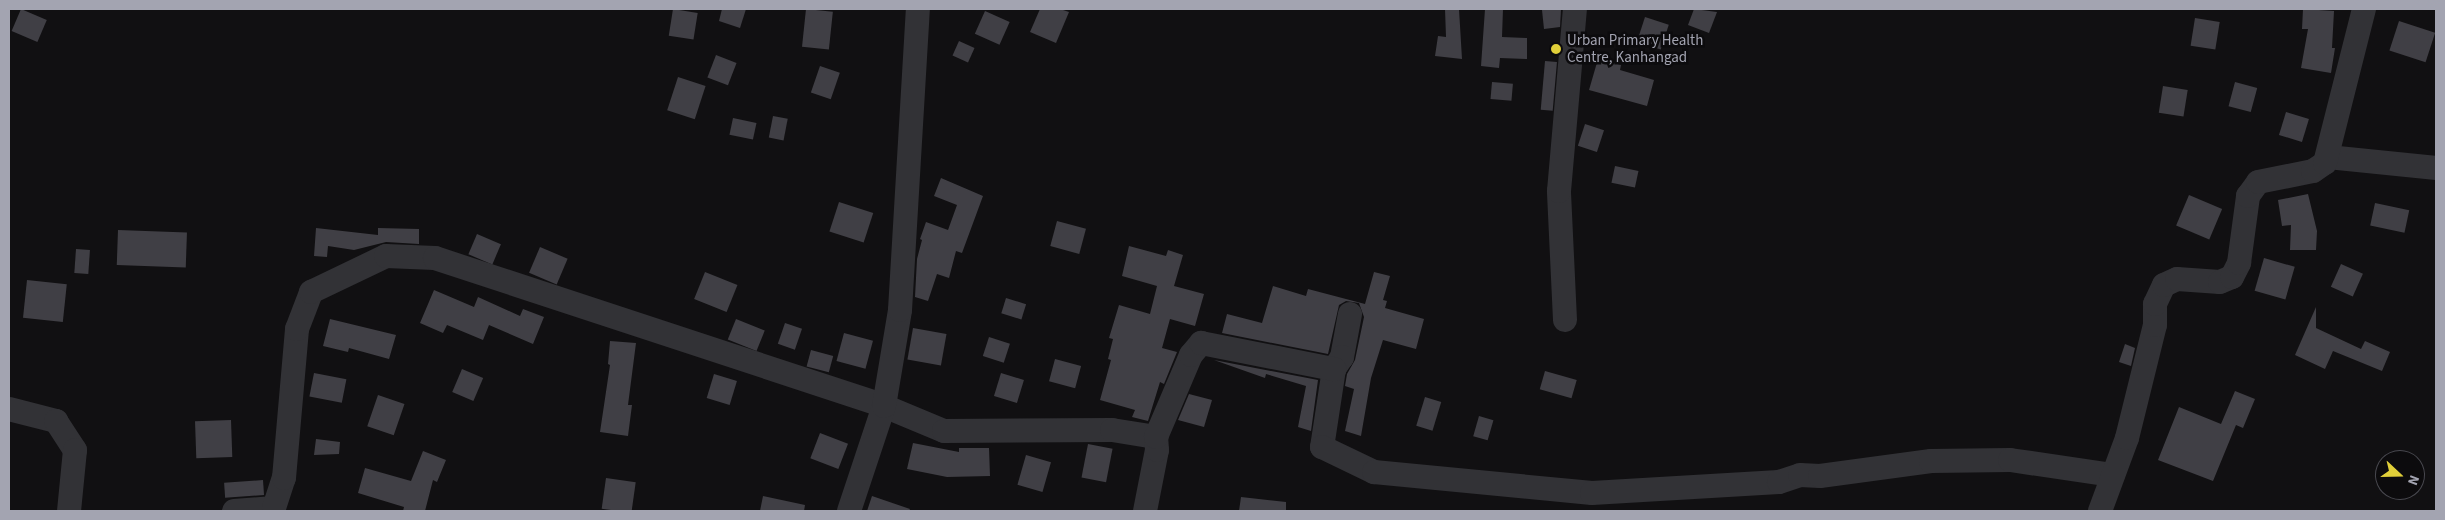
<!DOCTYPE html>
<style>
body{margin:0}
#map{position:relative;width:2445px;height:520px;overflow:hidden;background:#111012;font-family:"Source Sans 3",sans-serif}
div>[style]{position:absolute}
.building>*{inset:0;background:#403f45;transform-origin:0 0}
.minor>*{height:24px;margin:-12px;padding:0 12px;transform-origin:12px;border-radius:12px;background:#323236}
.dots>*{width:14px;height:14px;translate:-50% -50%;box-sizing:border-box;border:2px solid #0c0b0d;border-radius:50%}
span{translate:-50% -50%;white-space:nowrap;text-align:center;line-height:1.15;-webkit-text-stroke:5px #0c0b0d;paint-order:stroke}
.poi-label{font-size:15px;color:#a3a4b1}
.left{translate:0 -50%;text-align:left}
.frame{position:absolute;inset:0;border:10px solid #a3a4b1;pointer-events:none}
.north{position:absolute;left:2375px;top:450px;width:50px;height:50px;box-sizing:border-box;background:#0c0b0d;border:1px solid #48484f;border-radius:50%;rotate:111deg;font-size:14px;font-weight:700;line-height:20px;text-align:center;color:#a3a4b1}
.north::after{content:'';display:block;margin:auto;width:18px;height:22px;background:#e0cf39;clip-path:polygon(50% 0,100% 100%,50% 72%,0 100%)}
</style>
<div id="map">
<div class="building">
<div style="left:21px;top:9px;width:28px;height:24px;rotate:23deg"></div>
<div style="left:673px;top:9px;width:25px;height:27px;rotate:9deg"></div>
<div style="clip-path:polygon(722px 9px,746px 9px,740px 28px,719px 21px)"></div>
<div style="left:806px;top:9px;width:27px;height:38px;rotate:6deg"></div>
<div style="clip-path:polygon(1040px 9px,1060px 9px,1069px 12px,1056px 43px,1030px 32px)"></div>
<div style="clip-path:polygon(1445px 9px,1459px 9px,1462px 59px,1435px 56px,1438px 36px,1446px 37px)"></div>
<div style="clip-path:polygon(1485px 9px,1503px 9px,1502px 37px,1527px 38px,1527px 59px,1500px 58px,1499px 68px,1481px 66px)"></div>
<div style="clip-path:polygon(1549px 9px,1561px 9px,1560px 27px,1544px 29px,1542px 10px)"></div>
<div style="clip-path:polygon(1694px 9px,1717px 12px,1709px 33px,1688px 25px)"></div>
<div style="clip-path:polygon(2303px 9px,2334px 11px,2332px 48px,2335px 48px,2331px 73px,2301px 68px,2308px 29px,2302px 29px)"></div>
<div style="left:985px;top:11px;width:27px;height:25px;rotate:24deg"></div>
<div style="left:1645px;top:17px;width:25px;height:26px;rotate:18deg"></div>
<div style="left:2195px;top:18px;width:25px;height:28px;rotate:9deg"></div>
<div style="left:2399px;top:21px;width:38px;height:31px;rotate:18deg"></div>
<div style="left:959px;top:41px;width:17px;height:16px;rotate:24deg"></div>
<div style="left:716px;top:55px;width:22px;height:24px;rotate:21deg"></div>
<div style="clip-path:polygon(1598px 59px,1621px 65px,1620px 70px,1654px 80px,1647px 106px,1589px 90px)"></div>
<div style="left:1545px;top:61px;width:12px;height:49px;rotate:5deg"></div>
<div style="left:820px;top:66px;width:21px;height:28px;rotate:19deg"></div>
<div style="left:678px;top:77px;width:29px;height:35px;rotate:18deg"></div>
<div style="left:1492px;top:82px;width:21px;height:17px;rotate:5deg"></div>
<div style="left:2235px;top:82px;width:23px;height:25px;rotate:15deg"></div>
<div style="left:2163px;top:86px;width:25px;height:27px;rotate:9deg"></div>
<div style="left:2286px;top:112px;width:24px;height:24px;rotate:17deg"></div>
<div style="left:773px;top:116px;width:15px;height:22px;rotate:11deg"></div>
<div style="left:733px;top:118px;width:24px;height:17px;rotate:12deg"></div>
<div style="left:1585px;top:124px;width:20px;height:23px;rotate:18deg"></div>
<div style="left:1615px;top:166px;width:24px;height:17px;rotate:12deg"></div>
<div style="clip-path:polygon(941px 178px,983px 196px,962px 253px,956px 251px,949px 278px,937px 274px,928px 301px,915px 297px,917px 259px,922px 240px,920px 239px,926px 222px,948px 230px,957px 205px,934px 196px)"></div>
<div style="clip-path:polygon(2308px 194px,2317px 231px,2316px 250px,2290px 250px,2291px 225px,2282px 226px,2278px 200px)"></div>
<div style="left:2189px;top:195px;width:36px;height:33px;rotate:23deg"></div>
<div style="left:839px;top:202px;width:36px;height:31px;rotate:18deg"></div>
<div style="left:2375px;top:203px;width:35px;height:23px;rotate:12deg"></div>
<div style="left:1057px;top:221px;width:30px;height:26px;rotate:15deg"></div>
<div style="clip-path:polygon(316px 228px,378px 235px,378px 228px,419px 229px,419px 244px,386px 242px,354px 250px,328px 246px,327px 257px,314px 256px)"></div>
<div style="left:118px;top:230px;width:69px;height:35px;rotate:2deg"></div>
<div style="left:477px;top:234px;width:26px;height:22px;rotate:23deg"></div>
<div style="clip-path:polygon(1129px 246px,1166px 256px,1168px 250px,1183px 255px,1174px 286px,1204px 294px,1195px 326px,1170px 319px,1162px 348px,1177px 352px,1164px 384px,1160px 382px,1148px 421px,1132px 417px,1135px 410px,1100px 400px,1111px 360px,1108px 359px,1113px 339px,1109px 338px,1119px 305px,1150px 314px,1157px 286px,1122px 276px)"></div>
<div style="left:540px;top:247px;width:30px;height:28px;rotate:23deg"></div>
<div style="left:76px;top:249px;width:14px;height:24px;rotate:4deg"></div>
<div style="left:2264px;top:258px;width:32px;height:34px;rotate:16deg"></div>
<div style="left:2341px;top:264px;width:24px;height:25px;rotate:24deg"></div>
<div style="left:705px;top:272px;width:35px;height:29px;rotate:22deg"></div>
<div style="clip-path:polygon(1374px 272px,1390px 276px,1383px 300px,1387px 301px,1385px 308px,1424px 319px,1416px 349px,1383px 340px,1371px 378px,1361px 436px,1345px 431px,1354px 389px,1345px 386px,1347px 374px,1355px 360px,1364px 317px,1359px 303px,1346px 301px,1339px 305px,1328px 354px,1222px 333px,1227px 314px,1262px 323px,1273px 286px,1306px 296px,1308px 289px,1365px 304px)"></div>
<div style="left:27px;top:280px;width:40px;height:38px;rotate:6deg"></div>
<div style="clip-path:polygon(434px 290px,474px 307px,478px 297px,520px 316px,523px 309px,544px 317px,533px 344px,489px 325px,483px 340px,447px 325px,443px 333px,420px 323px)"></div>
<div style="left:1006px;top:298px;width:21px;height:16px;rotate:17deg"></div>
<div style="clip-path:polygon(2316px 307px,2316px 328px,2361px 349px,2365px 341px,2390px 352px,2382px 371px,2333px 351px,2325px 369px,2295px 355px)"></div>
<div style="clip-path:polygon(330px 319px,396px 335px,389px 359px,349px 348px,348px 352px,323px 346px)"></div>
<div style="left:736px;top:319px;width:31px;height:22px;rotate:22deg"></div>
<div style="left:785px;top:323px;width:18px;height:22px;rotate:19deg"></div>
<div style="left:913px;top:328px;width:34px;height:32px;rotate:10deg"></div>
<div style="left:844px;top:333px;width:30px;height:29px;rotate:15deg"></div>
<div style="left:989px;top:337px;width:22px;height:20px;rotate:18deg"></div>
<div style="clip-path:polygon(610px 341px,636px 343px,628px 405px,632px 405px,628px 436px,600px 432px,610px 365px,608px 364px)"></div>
<div style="clip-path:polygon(2125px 344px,2135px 348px,2131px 366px,2119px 362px)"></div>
<div style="left:811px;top:350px;width:23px;height:17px;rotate:15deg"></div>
<div style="left:1055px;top:359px;width:27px;height:23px;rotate:15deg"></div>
<div style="clip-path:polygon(1214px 360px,1318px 380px,1311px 431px,1298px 427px,1306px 386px,1266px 374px,1265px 378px)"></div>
<div style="left:462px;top:369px;width:23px;height:25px;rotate:23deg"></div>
<div style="left:1545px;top:371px;width:33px;height:19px;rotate:16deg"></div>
<div style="left:314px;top:373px;width:33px;height:24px;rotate:11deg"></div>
<div style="left:1001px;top:373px;width:24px;height:24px;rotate:17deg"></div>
<div style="left:714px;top:374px;width:24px;height:25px;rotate:17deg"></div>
<div style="clip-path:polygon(2235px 391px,2255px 399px,2243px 428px,2236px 425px,2213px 481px,2158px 460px,2179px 407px,2221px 424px)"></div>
<div style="clip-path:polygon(1189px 394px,1212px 400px,1204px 427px,1178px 420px)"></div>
<div style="left:378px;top:395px;width:28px;height:33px;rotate:19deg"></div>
<div style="left:1425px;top:397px;width:17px;height:30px;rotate:17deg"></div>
<div style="left:1479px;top:416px;width:15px;height:21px;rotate:16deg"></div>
<div style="left:231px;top:420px;width:37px;height:36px;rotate:88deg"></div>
<div style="left:820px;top:433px;width:30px;height:27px;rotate:21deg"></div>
<div style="clip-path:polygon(316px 439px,340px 442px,339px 454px,314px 455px)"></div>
<div style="clip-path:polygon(913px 443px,959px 452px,959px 448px,989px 448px,990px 476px,947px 477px,907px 469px)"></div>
<div style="left:1088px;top:444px;width:25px;height:34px;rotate:11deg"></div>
<div style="clip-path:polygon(423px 451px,446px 460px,437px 482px,433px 480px,425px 511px,403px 511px,404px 507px,358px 493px,365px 468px,411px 481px)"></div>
<div style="left:1026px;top:455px;width:26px;height:31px;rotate:16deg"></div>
<div style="left:606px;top:478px;width:30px;height:31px;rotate:8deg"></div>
<div style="left:263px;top:480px;width:15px;height:39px;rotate:86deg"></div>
<div style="clip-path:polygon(763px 496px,805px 505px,804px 511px,760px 511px)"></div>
<div style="clip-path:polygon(872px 496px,910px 509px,909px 511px,867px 511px)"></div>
<div style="clip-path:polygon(1241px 497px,1286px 502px,1286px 511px,1239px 511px)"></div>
</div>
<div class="minor">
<div style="left:2328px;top:157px;width:109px;rotate:5.8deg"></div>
<div style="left:1350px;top:314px;width:44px;rotate:100.5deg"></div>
<div style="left:1342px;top:357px;width:14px;rotate:124deg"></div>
<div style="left:1334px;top:369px;width:79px;rotate:98.7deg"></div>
<div style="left:1322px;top:447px;width:58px;rotate:25.7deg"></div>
<div style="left:1374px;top:472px;width:219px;rotate:5.5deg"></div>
<div style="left:1592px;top:493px;width:187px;rotate:-3.4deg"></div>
<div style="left:1779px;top:482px;width:22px;rotate:-18deg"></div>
<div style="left:1800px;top:475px;width:20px;rotate:3deg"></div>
<div style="left:1820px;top:476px;width:112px;rotate:-7.7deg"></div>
<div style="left:1931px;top:461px;width:79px;rotate:-0.7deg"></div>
<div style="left:2010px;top:460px;width:104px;rotate:8.3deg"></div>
<div style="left:1565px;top:320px;width:129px;rotate:-92.7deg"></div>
<div style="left:1559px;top:191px;width:183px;rotate:-85deg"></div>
<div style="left:9px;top:409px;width:49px;rotate:14.3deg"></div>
<div style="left:56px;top:421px;width:35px;rotate:57deg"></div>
<div style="left:75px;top:450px;width:61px;rotate:95.6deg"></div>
<div style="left:234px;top:511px;width:40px;rotate:-4.3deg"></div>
<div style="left:274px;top:508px;width:32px;rotate:-72deg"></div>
<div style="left:284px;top:478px;width:150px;rotate:-85deg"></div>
<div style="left:297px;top:329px;width:40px;rotate:-69deg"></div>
<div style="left:311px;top:292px;width:83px;rotate:-25.6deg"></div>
<div style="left:386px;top:256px;width:49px;rotate:2.3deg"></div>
<div style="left:435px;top:258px;width:473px;rotate:18.2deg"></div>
<div style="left:884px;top:406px;width:65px;rotate:22.6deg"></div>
<div style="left:944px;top:431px;width:168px;rotate:-0.3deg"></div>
<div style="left:1112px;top:430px;width:45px;rotate:9deg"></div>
<div style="left:849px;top:511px;width:111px;rotate:-71.6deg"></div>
<div style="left:884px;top:406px;width:97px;rotate:-80.5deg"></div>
<div style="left:900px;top:310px;width:302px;rotate:-86.6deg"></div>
<div style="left:1145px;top:511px;width:62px;rotate:-78.9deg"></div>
<div style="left:1157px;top:450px;width:13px;rotate:-94deg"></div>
<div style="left:1156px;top:437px;width:89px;rotate:-66.9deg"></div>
<div style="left:1191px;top:355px;width:16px;rotate:-50deg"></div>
<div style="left:1201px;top:343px;width:136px;rotate:11.1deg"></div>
<div style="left:2100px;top:511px;width:78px;rotate:-69.7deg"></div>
<div style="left:2127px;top:438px;width:116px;rotate:-76.1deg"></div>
<div style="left:2155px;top:325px;width:21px;rotate:-90deg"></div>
<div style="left:2155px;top:304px;width:21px;rotate:-65deg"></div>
<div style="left:2164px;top:285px;width:14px;rotate:-25deg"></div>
<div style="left:2177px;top:279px;width:43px;rotate:4deg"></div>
<div style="left:2220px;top:282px;width:13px;rotate:-23deg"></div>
<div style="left:2232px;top:277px;width:16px;rotate:-63deg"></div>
<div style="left:2239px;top:263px;width:68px;rotate:-82.3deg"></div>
<div style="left:2248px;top:196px;width:17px;rotate:-54deg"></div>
<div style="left:2258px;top:182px;width:56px;rotate:-11.3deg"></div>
<div style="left:2313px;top:171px;width:14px;rotate:-34deg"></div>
<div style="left:2325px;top:163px;width:159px;rotate:-75.8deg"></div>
</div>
<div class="dots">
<div style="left:1556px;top:49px;background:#e0cf39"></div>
</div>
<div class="poi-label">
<span class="left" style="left:1567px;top:49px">Urban Primary Health<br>Centre, Kanhangad</span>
</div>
<div class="frame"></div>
<div class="north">N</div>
</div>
